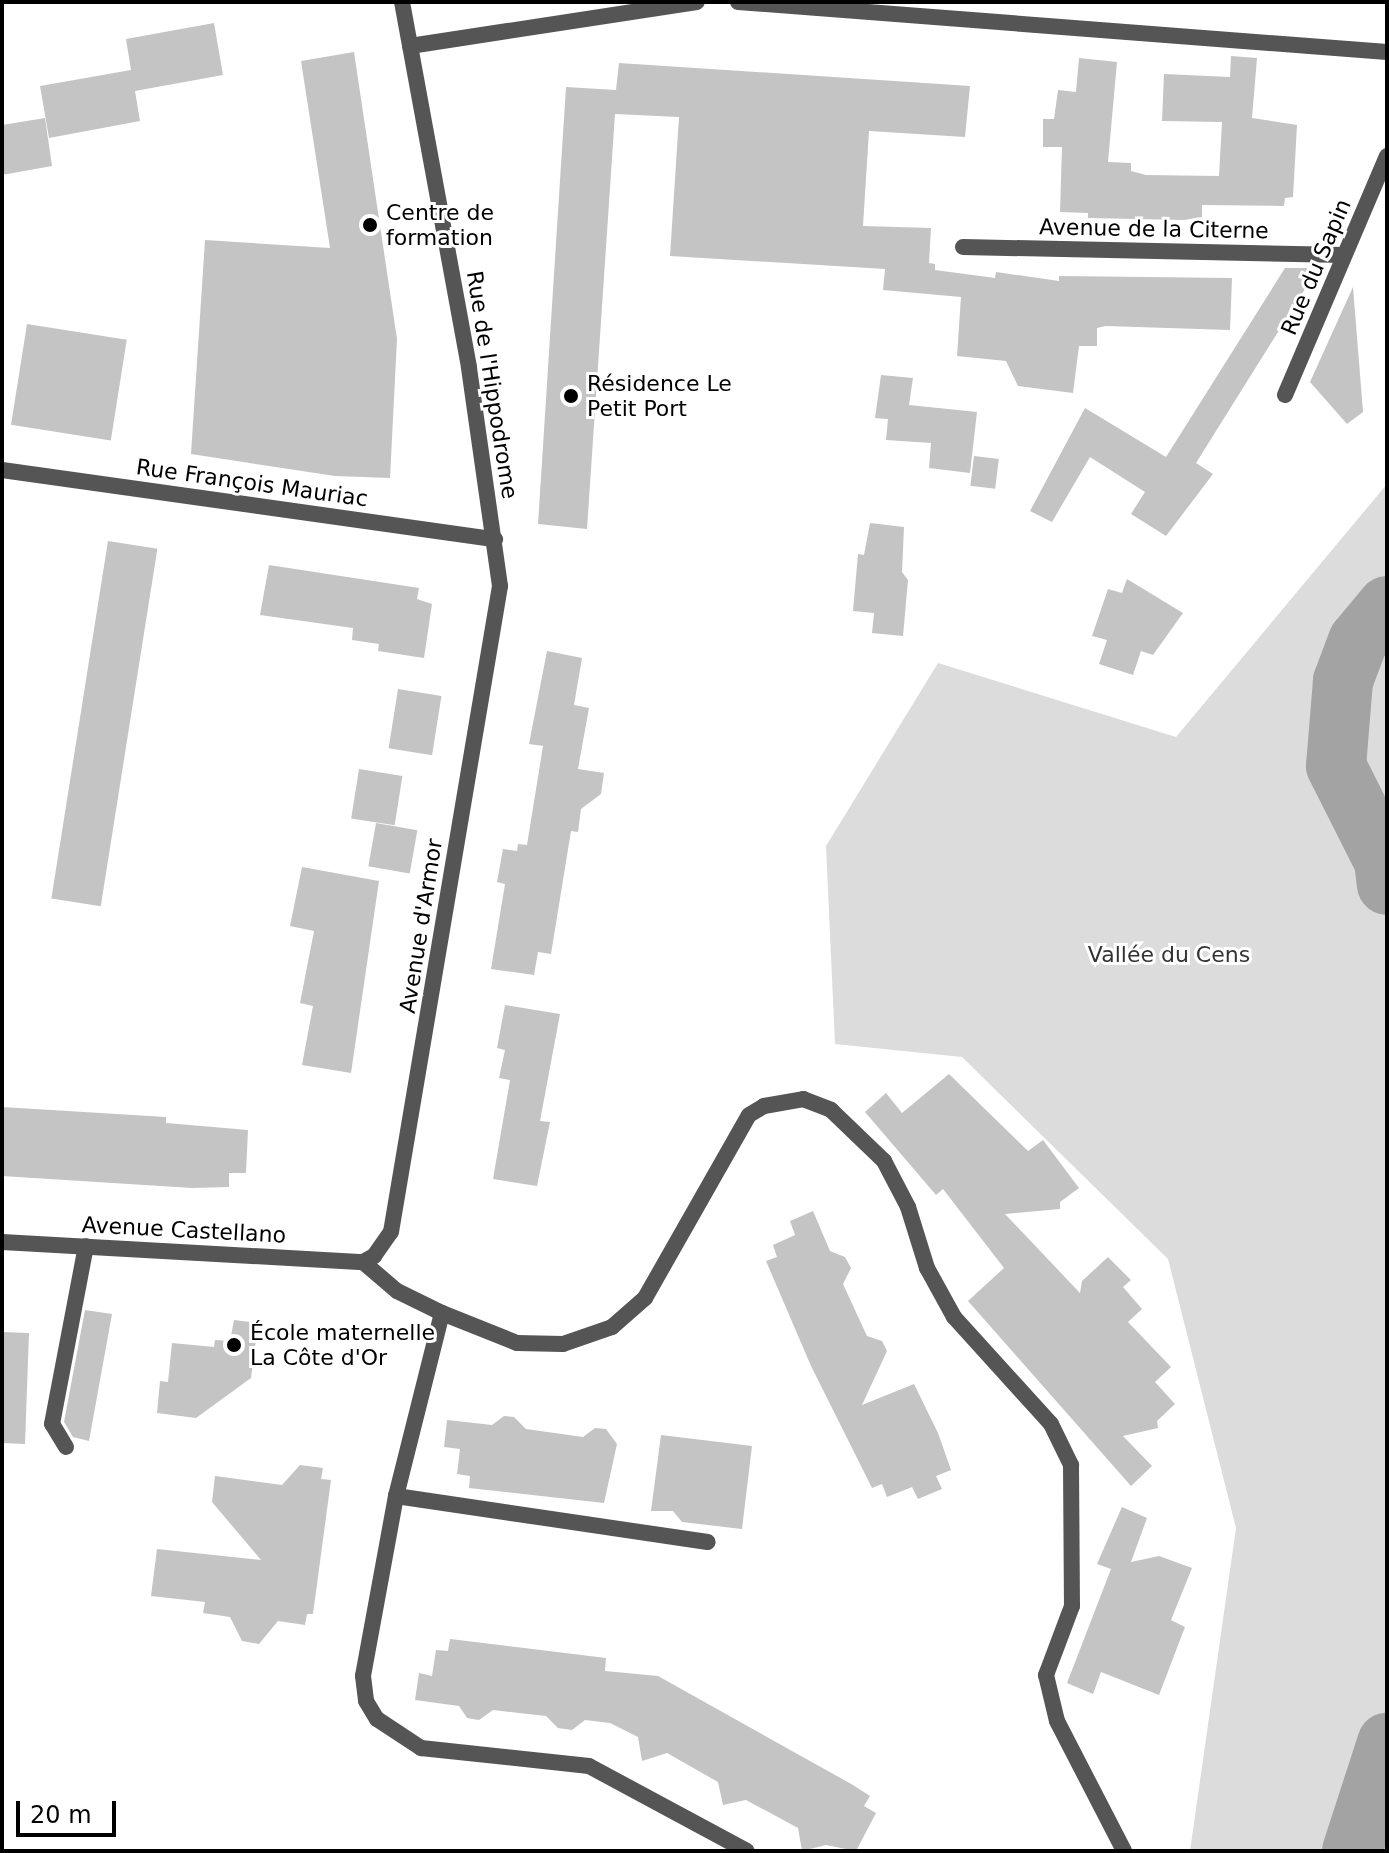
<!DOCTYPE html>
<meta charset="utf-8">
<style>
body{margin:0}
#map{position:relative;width:1389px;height:1853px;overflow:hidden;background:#fff;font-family:"DejaVu Sans",sans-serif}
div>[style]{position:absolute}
.green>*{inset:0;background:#dcdcdc}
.river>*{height:60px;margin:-30px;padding:0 30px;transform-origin:30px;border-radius:30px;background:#a3a3a3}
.building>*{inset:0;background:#c4c4c4;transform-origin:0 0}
.street>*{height:16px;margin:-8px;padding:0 8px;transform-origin:8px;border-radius:8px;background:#555}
.dots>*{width:22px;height:22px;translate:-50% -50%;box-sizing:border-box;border:4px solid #fff;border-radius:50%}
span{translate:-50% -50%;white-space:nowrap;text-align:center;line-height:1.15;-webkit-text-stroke:6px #fff;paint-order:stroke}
.poi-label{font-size:22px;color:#000}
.left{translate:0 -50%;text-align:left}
.street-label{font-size:22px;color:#000}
.park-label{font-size:22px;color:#333}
.frame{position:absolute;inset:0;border:4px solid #000;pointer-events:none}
.scale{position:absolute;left:16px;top:1801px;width:100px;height:36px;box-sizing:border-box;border:4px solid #000;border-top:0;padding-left:10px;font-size:24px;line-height:28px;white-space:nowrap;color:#000;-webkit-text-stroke:6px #fff;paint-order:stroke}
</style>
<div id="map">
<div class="green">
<div style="clip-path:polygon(1387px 484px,1387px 1851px,1190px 1851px,1236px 1528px,1168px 1259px,962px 1057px,835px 1044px,826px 846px,938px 663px,1176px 737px)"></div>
</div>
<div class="river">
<div style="left:1387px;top:606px;width:45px;rotate:129.6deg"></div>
<div style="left:1358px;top:641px;width:43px;rotate:110.6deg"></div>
<div style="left:1343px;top:681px;width:85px;rotate:94.7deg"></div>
<div style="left:1336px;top:766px;width:106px;rotate:63.2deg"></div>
<div style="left:1384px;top:861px;width:24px;rotate:83deg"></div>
<div style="left:1352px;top:1851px;width:114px;rotate:-72deg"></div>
</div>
<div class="building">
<div style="clip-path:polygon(214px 23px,223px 75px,135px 91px,140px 121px,49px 138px,40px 86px,131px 70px,126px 39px)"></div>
<div style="clip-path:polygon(354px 52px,397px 339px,390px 478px,335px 476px,191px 454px,205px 240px,330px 248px,301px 61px)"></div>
<div style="clip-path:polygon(1231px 56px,1257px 58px,1252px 118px,1297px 125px,1293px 197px,1285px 198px,1284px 206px,1202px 205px,1202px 217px,1184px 220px,1088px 218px,1088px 213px,1060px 212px,1062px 147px,1043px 147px,1043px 119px,1054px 119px,1058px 90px,1076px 92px,1079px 58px,1117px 62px,1108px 162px,1131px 163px,1131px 171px,1146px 175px,1219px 176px,1222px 122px,1162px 121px,1164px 74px,1230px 77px)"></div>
<div style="clip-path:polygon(619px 63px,970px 86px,965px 137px,869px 131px,863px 226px,931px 228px,929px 263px,935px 264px,935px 270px,995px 278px,996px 272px,1059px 281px,1059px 276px,1232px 278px,1230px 330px,1106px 326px,1097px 328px,1097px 346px,1079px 346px,1073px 393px,1018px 386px,1006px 361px,957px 356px,961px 297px,883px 290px,885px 269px,670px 256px,679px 117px,615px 114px,587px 529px,538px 524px,566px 87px,616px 90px)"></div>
<div style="clip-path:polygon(45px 118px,52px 166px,2px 175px,2px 125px)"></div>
<div style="clip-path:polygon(1285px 268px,1318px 268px,1196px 463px,1213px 474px,1166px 536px,1131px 514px,1145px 492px,1090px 457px,1052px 522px,1030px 511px,1085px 408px,1166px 457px)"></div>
<div style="clip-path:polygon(1353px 287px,1363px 412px,1347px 424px,1310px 382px)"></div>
<div style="left:27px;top:324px;width:101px;height:102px;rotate:9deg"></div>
<div style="clip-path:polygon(881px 375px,913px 378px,909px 405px,977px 412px,970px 473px,929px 468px,931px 443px,886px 440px,888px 419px,875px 418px)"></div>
<div style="left:974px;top:456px;width:25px;height:30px;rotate:7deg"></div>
<div style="clip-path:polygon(870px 523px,904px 527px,902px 572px,908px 580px,903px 636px,872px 633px,874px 613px,853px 611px,858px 554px,864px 555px)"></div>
<div style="left:108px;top:541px;width:50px;height:362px;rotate:9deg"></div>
<div style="clip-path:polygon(269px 565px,419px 588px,417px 599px,432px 604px,424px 658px,378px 651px,379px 644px,352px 640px,353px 628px,260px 615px)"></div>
<div style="clip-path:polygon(1127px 579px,1183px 613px,1153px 655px,1141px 651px,1133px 675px,1099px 664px,1107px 640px,1092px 636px,1108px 589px,1122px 593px)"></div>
<div style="clip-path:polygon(547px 651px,582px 658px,574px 705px,589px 708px,578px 769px,604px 773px,601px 794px,581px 809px,578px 832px,571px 831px,551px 954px,538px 952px,534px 975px,491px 969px,505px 884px,497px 882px,503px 849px,517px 851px,518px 844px,527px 845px,543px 746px,529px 744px)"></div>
<div style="left:398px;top:689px;width:44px;height:60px;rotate:9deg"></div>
<div style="left:359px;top:769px;width:44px;height:50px;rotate:9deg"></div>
<div style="left:376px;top:823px;width:42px;height:44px;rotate:10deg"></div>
<div style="clip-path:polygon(302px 867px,379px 881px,351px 1073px,302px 1065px,313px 1006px,300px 1003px,314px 931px,290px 926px)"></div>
<div style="clip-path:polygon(505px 1005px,560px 1014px,540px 1121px,550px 1122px,537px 1186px,493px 1179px,510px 1080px,499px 1078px,505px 1050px,497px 1048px)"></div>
<div style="clip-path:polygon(949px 1074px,1028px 1151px,1043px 1140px,1079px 1188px,1060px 1202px,1060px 1209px,1005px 1214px,1080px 1293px,1082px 1281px,1108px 1257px,1131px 1280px,1123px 1287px,1142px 1309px,1128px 1322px,1171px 1367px,1155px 1382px,1175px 1404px,1157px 1421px,1158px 1428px,1123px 1436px,1152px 1466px,1131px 1486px,968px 1301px,1004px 1268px,943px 1189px,936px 1195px,865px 1112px,886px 1093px,902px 1113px)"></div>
<div style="clip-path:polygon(2px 1107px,166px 1117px,166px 1123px,248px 1130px,246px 1173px,229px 1173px,229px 1187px,192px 1188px,2px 1176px)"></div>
<div style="clip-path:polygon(813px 1211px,830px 1251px,845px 1257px,851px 1268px,843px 1284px,867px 1336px,882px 1341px,887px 1351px,862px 1405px,914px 1384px,938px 1433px,951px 1470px,936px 1476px,942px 1489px,918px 1499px,912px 1487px,887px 1497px,882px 1484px,872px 1488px,811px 1366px,766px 1261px,777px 1257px,773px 1245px,795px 1235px,790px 1221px)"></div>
<div style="clip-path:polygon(85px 1310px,112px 1314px,89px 1441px,73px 1437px,64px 1422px)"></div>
<div style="clip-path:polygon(234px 1320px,258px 1323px,251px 1378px,196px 1418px,157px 1413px,160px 1381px,168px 1382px,172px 1343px,214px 1347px,215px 1340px,230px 1341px)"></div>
<div style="clip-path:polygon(2px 1332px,29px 1333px,25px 1444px,2px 1443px)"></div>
<div style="clip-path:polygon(504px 1416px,514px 1417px,526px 1429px,583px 1437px,595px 1428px,606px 1429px,617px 1444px,604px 1503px,469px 1488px,470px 1476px,457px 1474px,460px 1449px,444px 1447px,447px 1420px,492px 1425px)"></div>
<div style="clip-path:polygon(661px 1435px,752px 1446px,742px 1529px,682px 1522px,673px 1511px,651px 1511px)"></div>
<div style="clip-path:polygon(300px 1465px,323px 1468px,321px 1479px,331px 1480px,313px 1614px,307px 1614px,305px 1625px,278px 1621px,259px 1644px,242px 1641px,230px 1617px,203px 1613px,205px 1602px,151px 1596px,157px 1549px,261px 1560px,212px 1502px,215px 1476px,282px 1485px)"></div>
<div style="clip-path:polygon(1122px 1507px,1147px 1518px,1131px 1562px,1159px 1556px,1192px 1568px,1171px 1620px,1185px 1627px,1159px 1695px,1101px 1672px,1093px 1694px,1067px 1683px,1111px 1569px,1097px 1564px)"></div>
<div style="clip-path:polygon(450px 1639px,606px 1658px,605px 1671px,658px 1676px,853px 1785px,870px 1796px,864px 1806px,876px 1813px,856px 1851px,826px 1845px,802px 1851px,798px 1828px,746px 1800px,723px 1805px,718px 1782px,667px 1753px,642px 1761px,638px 1737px,610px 1723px,585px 1720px,572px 1730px,558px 1728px,546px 1716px,493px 1710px,479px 1720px,467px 1718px,459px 1706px,415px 1700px,419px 1673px,432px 1676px,436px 1650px,448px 1651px)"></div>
</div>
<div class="street">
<div style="left:738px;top:2px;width:651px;rotate:4.41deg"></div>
<div style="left:410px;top:46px;width:290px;rotate:-8.7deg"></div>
<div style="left:963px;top:247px;width:381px;rotate:1.2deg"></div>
<div style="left:1285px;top:395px;width:260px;rotate:-66.9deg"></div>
<div style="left:2px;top:470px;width:498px;rotate:8deg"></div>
<div style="left:2px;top:1242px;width:362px;rotate:3.2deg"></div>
<div style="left:363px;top:1262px;width:13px;rotate:-29deg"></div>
<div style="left:374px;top:1256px;width:29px;rotate:-55deg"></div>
<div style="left:391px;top:1232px;width:655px;rotate:-80.42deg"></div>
<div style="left:500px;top:586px;width:221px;rotate:-98.1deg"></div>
<div style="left:469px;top:367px;width:371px;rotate:-100.4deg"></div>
<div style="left:363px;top:1262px;width:45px;rotate:40.5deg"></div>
<div style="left:397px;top:1291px;width:50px;rotate:26.1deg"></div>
<div style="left:442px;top:1313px;width:81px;rotate:21.8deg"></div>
<div style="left:517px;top:1343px;width:46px;rotate:1.2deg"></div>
<div style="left:563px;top:1344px;width:52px;rotate:-19.1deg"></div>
<div style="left:612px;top:1327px;width:44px;rotate:-41.3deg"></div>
<div style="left:645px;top:1298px;width:210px;rotate:-60.4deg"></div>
<div style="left:749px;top:1115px;width:17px;rotate:-31deg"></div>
<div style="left:764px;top:1106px;width:40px;rotate:-10deg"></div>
<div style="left:803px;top:1099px;width:30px;rotate:21deg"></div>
<div style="left:831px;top:1110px;width:74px;rotate:43.9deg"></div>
<div style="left:884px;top:1161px;width:52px;rotate:62.4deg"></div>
<div style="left:908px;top:1207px;width:64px;rotate:72.7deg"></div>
<div style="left:927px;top:1268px;width:56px;rotate:61.1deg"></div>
<div style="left:954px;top:1317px;width:144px;rotate:47.8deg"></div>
<div style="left:1051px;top:1424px;width:46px;rotate:64deg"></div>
<div style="left:1071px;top:1465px;width:141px;rotate:89.6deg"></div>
<div style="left:1072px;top:1606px;width:74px;rotate:110.6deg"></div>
<div style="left:1046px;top:1675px;width:47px;rotate:76.6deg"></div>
<div style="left:1057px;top:1721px;width:146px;rotate:62.7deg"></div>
<div style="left:442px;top:1313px;width:189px;rotate:104.1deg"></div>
<div style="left:396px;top:1496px;width:183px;rotate:100.4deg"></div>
<div style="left:363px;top:1676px;width:25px;rotate:83deg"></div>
<div style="left:366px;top:1701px;width:21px;rotate:59deg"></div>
<div style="left:377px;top:1719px;width:53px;rotate:33.4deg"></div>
<div style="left:421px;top:1748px;width:169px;rotate:6.1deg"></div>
<div style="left:589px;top:1766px;width:179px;rotate:28.3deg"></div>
<div style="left:66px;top:1447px;width:27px;rotate:-121deg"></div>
<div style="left:52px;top:1424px;width:181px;rotate:-79.2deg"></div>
<div style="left:396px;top:1496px;width:315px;rotate:8.4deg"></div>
</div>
<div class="dots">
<div style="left:370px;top:225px;background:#000"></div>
<div style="left:571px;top:396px;background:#000"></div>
<div style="left:234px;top:1345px;background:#000"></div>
</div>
<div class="poi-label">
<span class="left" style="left:386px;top:225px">Centre de<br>formation</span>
<span class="left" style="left:587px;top:396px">Résidence Le<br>Petit Port</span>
<span class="left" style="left:250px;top:1345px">École maternelle<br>La Côte d'Or</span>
</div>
<div class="street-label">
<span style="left:1154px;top:229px;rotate:1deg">Avenue de la Citerne</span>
<span style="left:1316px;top:267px;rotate:-67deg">Rue du Sapin</span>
<span style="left:492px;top:385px;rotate:81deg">Rue de l'Hippodrome</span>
<span style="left:252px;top:483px;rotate:8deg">Rue François Mauriac</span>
<span style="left:421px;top:926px;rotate:-81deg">Avenue d'Armor</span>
<span style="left:184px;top:1230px;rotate:3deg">Avenue Castellano</span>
</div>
<div class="park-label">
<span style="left:1169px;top:955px">Vallée du Cens</span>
</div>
<div class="frame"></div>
<div class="scale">20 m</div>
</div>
